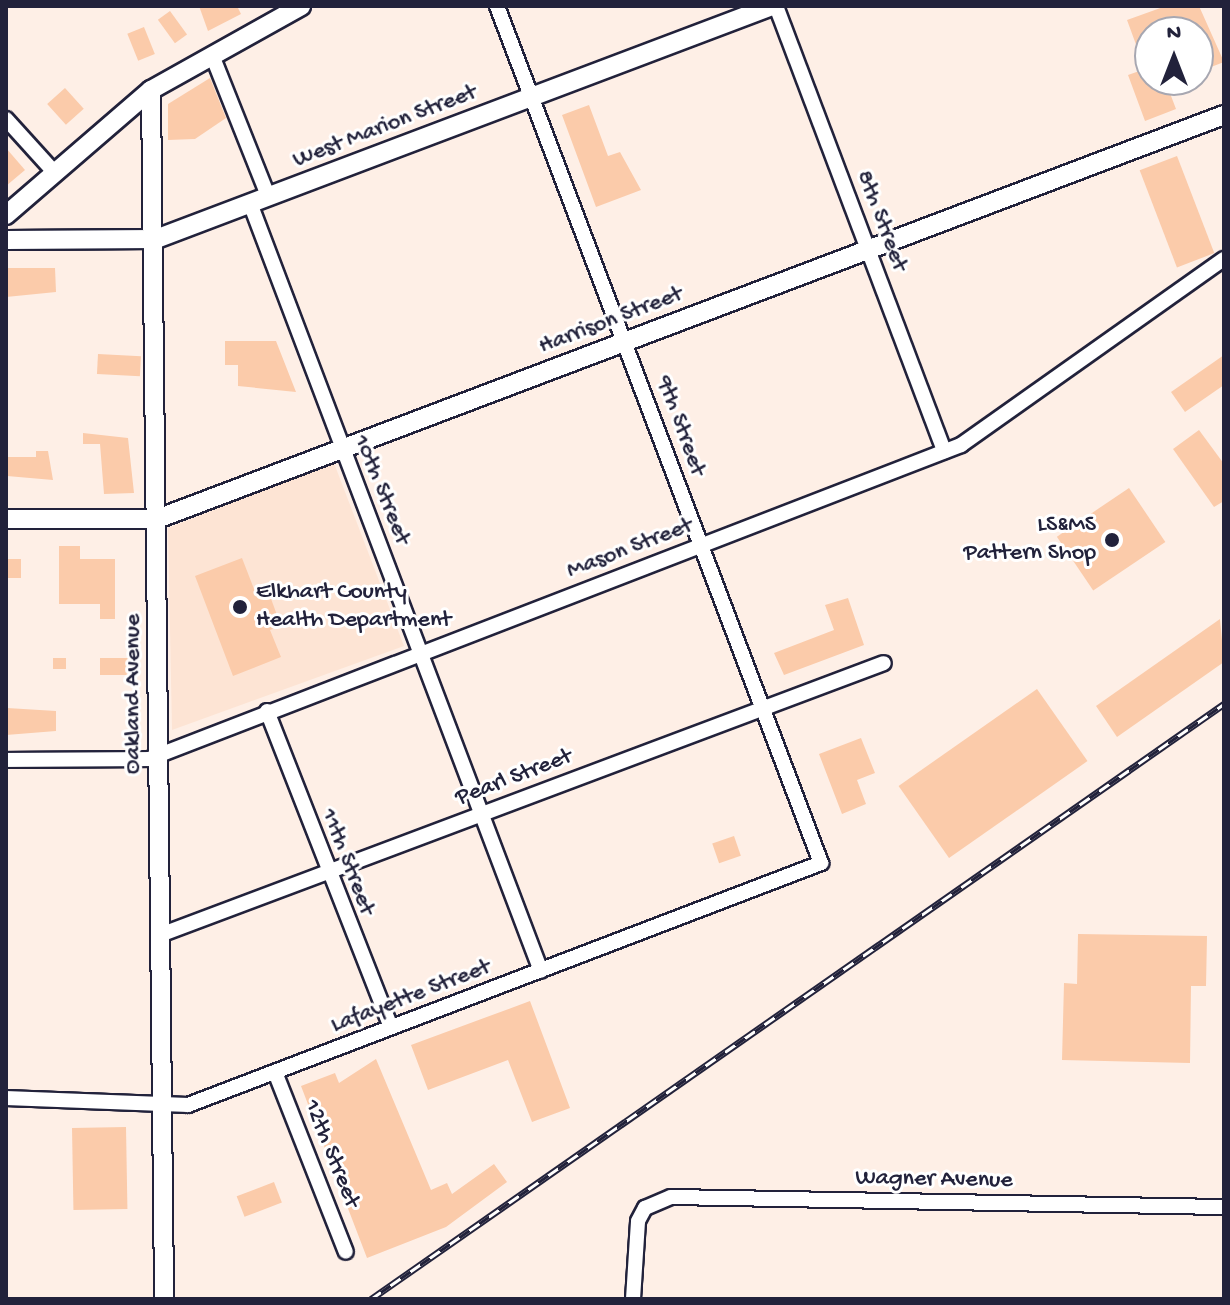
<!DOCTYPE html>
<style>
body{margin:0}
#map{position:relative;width:1230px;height:1305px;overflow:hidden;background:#feefe6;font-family:"Gochi Hand",sans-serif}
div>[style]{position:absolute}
.built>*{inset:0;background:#fde4d4}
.building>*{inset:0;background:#fbcbaa;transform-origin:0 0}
.roads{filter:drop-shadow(2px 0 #22223b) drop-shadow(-2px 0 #22223b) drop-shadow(0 2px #22223b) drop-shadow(0 -2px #22223b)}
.street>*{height:14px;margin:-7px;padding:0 7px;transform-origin:7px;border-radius:7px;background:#fff}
.secondary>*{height:18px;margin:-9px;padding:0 9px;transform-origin:9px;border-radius:9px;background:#fff}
.rail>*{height:7px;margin-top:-3.5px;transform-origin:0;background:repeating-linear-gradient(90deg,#fff 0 12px,#22223b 0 24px);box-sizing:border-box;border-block:2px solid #22223b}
.dots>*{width:22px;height:22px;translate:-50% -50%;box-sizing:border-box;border:4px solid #fff;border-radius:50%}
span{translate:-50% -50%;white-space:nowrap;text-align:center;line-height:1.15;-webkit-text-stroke:6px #fff;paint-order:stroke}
.street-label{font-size:24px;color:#22223b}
.poi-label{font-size:24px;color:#22223b}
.right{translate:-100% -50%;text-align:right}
.left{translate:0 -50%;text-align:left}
.frame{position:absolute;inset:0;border:8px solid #22223b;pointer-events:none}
.north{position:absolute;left:1134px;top:16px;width:80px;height:80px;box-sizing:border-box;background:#fff;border:2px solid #a7a7b1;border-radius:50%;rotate:0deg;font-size:22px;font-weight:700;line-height:32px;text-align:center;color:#22223b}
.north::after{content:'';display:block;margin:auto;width:28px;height:36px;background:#22223b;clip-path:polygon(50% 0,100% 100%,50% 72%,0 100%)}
</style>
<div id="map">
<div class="built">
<div style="clip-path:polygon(334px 463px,404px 646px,172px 730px,168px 528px)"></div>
</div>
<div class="building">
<div style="clip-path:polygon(199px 6px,237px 6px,241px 14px,208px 31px)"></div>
<div style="clip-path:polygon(1166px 6px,1199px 6px,1224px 62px,1198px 72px,1198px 32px,1150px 32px,1150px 80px,1165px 80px,1176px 109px,1145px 121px,1128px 75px,1145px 69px,1127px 20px)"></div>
<div style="left:170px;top:11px;width:29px;height:15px;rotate:54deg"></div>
<div style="left:144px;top:27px;width:29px;height:18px;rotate:68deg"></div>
<div style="clip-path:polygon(210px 78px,226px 118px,195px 139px,168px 140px,168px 104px)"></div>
<div style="left:65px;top:88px;width:28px;height:24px;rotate:48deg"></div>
<div style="clip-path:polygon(589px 105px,608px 156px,620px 152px,641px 190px,596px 207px,562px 115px)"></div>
<div style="clip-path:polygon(6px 148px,25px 170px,6px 186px)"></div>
<div style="left:1177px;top:156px;width:104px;height:40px;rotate:69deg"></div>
<div style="clip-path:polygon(6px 268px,55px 268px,56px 292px,6px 297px)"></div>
<div style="clip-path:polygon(225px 341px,276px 341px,296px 392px,238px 386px,238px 365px,225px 365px)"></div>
<div style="left:98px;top:354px;width:43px;height:20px;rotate:3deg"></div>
<div style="clip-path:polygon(1224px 355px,1224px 385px,1185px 412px,1171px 392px)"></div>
<div style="clip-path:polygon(1199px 430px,1224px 464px,1224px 501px,1214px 507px,1173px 449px)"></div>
<div style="clip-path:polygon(83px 433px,128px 438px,134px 493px,104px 494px,100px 444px,83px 444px)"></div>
<div style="clip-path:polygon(36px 451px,48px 451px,53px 480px,7px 476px,8px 457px,36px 457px)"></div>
<div style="left:1129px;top:488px;width:65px;height:87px;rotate:56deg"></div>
<div style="clip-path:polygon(59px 546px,80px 546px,80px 559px,115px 559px,115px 619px,100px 619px,100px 604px,59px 604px)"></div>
<div style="clip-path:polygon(242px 558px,254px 589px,266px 585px,281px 626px,270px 630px,281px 657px,233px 676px,195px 576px)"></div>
<div style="left:6px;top:559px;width:15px;height:19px"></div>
<div style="clip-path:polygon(848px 598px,864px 645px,784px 675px,774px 653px,834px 630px,825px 605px)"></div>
<div style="clip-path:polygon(1220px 619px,1224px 662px,1117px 737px,1096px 706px)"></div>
<div style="left:53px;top:658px;width:13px;height:11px"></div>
<div style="left:100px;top:658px;width:31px;height:17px"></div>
<div style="left:1037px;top:689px;width:88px;height:169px;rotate:55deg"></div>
<div style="clip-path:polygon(7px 708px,56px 711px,56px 731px,6px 735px)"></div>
<div style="clip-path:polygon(861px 738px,875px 773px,857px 780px,866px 804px,842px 814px,819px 754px)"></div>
<div style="left:734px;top:836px;width:21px;height:23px;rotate:71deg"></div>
<div style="clip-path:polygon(1078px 934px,1207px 936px,1206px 986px,1191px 986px,1190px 1063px,1062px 1060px,1064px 983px,1077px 984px)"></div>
<div style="clip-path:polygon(530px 1001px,570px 1108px,532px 1122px,508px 1060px,428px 1090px,411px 1045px)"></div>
<div style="clip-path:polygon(376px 1059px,431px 1190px,447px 1183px,452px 1194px,494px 1164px,507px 1182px,446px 1227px,367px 1258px,301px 1086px,335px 1073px,339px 1083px)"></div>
<div style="left:126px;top:1127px;width:82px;height:54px;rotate:89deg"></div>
<div style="left:274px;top:1182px;width:22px;height:40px;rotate:69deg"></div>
</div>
<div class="roads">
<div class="street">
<div style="left:776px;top:6px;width:476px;rotate:69.3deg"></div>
<div style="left:212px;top:55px;width:152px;rotate:68.3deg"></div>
<div style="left:6px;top:119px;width:73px;rotate:47.8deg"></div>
<div style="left:250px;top:203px;width:821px;rotate:69.25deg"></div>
<div style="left:267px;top:711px;width:339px;rotate:68.6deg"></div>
<div style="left:6px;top:760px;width:143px;rotate:-0.4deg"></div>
<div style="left:149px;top:759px;width:871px;rotate:-21.14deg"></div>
<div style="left:961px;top:445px;width:322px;rotate:-35.3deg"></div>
<div style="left:160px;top:935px;width:773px;rotate:-20.59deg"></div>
<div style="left:275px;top:1072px;width:193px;rotate:68.5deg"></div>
<div style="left:6px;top:1098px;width:182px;rotate:2.2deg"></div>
<div style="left:188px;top:1105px;width:678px;rotate:-20.92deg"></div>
<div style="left:821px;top:863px;width:916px;rotate:-110.71deg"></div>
<div style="left:633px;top:1299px;width:78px;rotate:-86.3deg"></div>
<div style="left:638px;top:1221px;width:15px;rotate:-62deg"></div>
<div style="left:645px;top:1208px;width:28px;rotate:-23deg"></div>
<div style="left:671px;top:1197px;width:553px;rotate:1.04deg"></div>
</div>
<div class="secondary">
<div style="left:151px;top:90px;width:1209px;rotate:89.38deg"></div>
<div style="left:6px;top:215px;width:191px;rotate:-40.8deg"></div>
<div style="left:151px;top:90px;width:172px;rotate:-29.2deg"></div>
<div style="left:6px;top:240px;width:150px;rotate:-0.4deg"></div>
<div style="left:156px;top:239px;width:659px;rotate:-20.72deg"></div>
<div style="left:6px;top:519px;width:151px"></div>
<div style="left:157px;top:519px;width:1141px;rotate:-20.74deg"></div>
</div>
</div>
<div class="rail">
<div style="left:371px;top:1299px;width:1040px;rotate:-34.9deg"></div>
</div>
<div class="dots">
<div style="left:1112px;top:540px;background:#22223b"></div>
<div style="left:240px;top:607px;background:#22223b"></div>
</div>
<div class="street-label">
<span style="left:385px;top:127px;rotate:-21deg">West Marion Street</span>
<span style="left:881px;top:221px;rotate:69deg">8th Street</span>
<span style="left:611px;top:321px;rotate:-21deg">Harrison Street</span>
<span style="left:680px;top:426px;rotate:70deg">9th Street</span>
<span style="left:381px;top:490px;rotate:68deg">10th Street</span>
<span style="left:630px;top:549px;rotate:-21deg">Mason Street</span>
<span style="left:134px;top:694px;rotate:-90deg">Oakland Avenue</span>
<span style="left:514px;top:778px;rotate:-21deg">Pearl Street</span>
<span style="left:347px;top:862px;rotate:69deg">11th Street</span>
<span style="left:411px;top:997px;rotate:-21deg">Lafayette Street</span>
<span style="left:331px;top:1154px;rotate:68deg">12th Street</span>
<span style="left:934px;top:1180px;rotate:1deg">Wagner Avenue</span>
</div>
<div class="poi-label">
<span class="right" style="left:1096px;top:540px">LS&amp;MS<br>Pattern Shop</span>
<span class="left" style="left:256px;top:607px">Elkhart County<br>Health Department</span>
</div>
<div class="frame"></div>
<div class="north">N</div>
</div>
